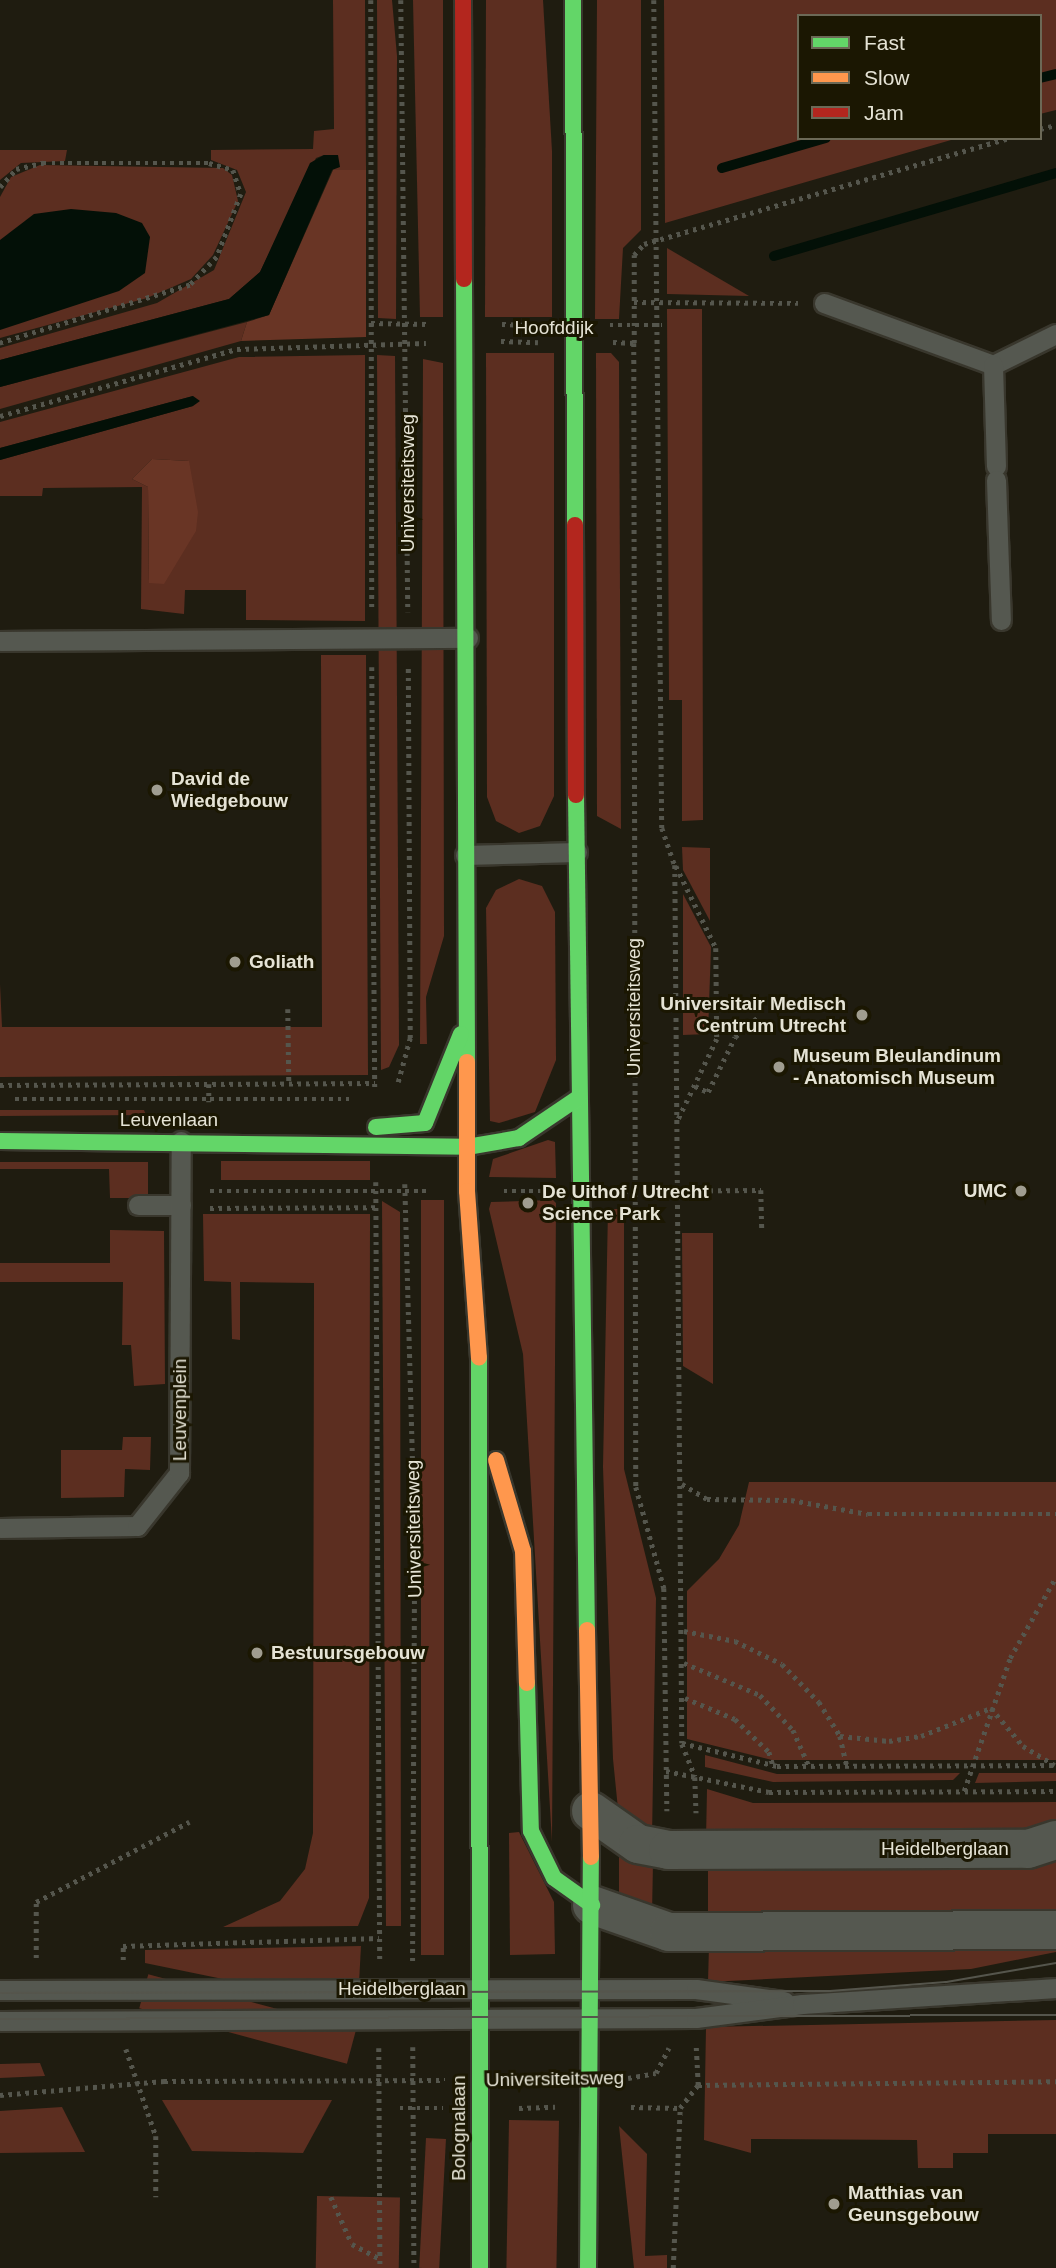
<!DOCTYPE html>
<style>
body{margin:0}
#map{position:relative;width:1056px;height:2268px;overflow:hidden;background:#1f1c10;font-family:Arial,sans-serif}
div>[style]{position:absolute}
.green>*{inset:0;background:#5c2e20;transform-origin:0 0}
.forest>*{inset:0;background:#693525}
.water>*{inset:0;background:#031007}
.stream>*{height:10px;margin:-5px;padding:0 5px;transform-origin:5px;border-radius:5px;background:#031007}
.path>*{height:4.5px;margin-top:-2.25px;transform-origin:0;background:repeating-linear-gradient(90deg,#55564d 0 3.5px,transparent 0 8.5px)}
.roads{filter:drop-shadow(2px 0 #39372d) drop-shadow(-2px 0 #39372d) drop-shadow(0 2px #39372d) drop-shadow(0 -2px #39372d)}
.lane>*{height:19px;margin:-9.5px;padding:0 9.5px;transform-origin:9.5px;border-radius:9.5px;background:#555850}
.street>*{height:38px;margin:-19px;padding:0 19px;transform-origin:19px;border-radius:19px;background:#555850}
.fast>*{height:16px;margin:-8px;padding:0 8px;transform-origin:8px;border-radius:8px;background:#63d668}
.slow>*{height:16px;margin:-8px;padding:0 8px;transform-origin:8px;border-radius:8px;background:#ff974d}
.jam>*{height:16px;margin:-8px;padding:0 8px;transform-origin:8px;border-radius:8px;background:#b3261e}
.tram>*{height:2px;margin:-1px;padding:0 1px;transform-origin:1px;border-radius:1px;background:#55554c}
.dots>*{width:19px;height:19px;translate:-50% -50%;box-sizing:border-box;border:4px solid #1b1702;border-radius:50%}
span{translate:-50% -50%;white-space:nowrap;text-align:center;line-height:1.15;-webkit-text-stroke:6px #1b1702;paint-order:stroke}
.street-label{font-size:19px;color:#e5e3d5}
.poi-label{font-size:19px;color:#e5e3d5;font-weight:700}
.left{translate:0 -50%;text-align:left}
.right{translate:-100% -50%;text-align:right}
.legend{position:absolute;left:797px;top:14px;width:245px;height:126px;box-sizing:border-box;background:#1b1702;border:2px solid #6c6956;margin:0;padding:9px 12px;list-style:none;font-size:21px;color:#e5e3d5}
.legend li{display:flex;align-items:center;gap:14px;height:35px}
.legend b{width:35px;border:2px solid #6c6956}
</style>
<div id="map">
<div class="green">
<div style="clip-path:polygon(333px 0,365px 0,366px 170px,333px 170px,324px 155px,316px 158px,260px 272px,229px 299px,0 360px,0 348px,157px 303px,214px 270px,246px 192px,237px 170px,211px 160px,211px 150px,313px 149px,314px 131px,334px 129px)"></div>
<div style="clip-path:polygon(377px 0,392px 0,397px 56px,396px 319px,378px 318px)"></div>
<div style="clip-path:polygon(413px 0,443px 0,443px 317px,420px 317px)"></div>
<div style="clip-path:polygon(486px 0,543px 0,552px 151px,552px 317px,485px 317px)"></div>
<div style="clip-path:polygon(597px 0,641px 0,641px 230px,623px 248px,619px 319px,595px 319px)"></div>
<div style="clip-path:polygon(664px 0,1056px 0,1056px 110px,1040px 114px,1040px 16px,799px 16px,799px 138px,958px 138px,665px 223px)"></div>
<div style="clip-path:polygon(0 150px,67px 150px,65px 161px,21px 163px,0 180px)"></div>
<div style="clip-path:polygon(40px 165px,223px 168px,232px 175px,238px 201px,213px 255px,191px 279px,147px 298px,0 338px,0 197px,11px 177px)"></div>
<div style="clip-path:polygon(667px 248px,749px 296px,667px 294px)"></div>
<div style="clip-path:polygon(667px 309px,702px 309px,703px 820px,682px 821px,682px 700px,669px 700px)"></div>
<div style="clip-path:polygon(247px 322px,241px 341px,0 409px,0 387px)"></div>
<div style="clip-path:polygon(486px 353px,554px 353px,554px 796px,540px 826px,519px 833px,496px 821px,487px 797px)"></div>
<div style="clip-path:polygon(596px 353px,611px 353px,619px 362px,621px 829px,597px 816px)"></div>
<div style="clip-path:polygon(evenodd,365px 355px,365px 621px,246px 620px,246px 590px,185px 590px,184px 614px,141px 609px,142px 487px,43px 488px,42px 496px,0 496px,0 460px,193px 406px,193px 396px,0 448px,0 422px,239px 357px,365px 355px,152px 459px,189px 461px,149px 583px,148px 487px,132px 479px,152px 459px)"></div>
<div style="clip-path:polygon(377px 355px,395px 356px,399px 1045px,389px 1067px,381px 1070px)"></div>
<div style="clip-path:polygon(423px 359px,443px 363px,444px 936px,426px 997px,427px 1044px,420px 1044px)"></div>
<div style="clip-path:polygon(321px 655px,366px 655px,368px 1075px,0 1077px,0 984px,2px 1027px,322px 1027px)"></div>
<div style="clip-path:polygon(682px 847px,710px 848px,710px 921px,683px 870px)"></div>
<div style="clip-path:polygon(519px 879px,542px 886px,555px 912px,556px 1060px,535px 1112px,499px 1123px,490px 1121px,486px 908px,496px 890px)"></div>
<div style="clip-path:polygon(683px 894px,711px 947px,708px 1034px,683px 1035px)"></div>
<div style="clip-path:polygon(0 1110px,144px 1110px,146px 1115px,0 1116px)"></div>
<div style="clip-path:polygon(548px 1140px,555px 1142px,556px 1178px,489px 1177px,493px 1159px)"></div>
<div style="left:221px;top:1161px;width:149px;height:19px"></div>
<div style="clip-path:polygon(0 1162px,148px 1162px,148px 1198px,110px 1198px,109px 1169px,0 1169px)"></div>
<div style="left:444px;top:1200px;width:755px;height:23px;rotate:90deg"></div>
<div style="clip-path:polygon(553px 1200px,556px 1203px,552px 1842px,523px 1354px,489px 1209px,491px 1202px)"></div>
<div style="clip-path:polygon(382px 1201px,400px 1212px,401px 1926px,386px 1926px)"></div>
<div style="clip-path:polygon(608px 1209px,624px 1209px,624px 1469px,656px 1598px,652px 1838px,618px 1809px,613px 1759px,603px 1467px)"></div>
<div style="clip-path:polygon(203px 1214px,370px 1214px,369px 1898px,358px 1926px,223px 1927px,280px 1901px,305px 1869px,313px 1833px,314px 1283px,240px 1282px,240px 1340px,232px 1339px,231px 1282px,204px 1281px)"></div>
<div style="clip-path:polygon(110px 1230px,164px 1231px,165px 1384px,134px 1386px,131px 1345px,122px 1345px,123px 1282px,0 1282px,0 1263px,110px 1263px)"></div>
<div style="clip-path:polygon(682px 1233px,713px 1233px,713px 1384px,683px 1366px)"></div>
<div style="clip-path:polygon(123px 1437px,151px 1437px,150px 1470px,125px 1469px,124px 1497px,61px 1498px,61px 1450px,122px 1450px)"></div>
<div style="clip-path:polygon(749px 1482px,1056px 1482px,1056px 1760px,772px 1760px,687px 1739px,687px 1591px,719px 1559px,739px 1525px)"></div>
<div style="clip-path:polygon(705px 1755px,777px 1774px,960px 1773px,953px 1780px,773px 1782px,705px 1767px)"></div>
<div style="clip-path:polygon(979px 1773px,1056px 1773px,1056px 1781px,975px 1783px)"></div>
<div style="clip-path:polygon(707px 1789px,753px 1803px,1056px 1802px,1056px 1831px,706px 1839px)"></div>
<div style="clip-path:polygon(519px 1832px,554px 1902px,555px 1954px,510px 1955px,509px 1833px)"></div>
<div style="clip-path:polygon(619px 1857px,653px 1863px,652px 1913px,619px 1902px)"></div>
<div style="left:1056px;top:1859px;width:58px;height:348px;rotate:90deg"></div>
<div style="clip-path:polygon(1056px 1941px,1056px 1952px,971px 1969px,708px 1982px,709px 1946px)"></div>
<div style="clip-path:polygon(361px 1946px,359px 1983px,247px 1984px,145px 1963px,145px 1950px)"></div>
<div style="clip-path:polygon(1056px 2020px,1056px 2134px,988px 2134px,988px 2153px,953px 2153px,953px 2168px,918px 2168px,917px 2140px,751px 2139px,751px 2153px,704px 2140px,706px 2027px)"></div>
<div style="left:356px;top:2030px;width:35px;height:215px;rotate:105deg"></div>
<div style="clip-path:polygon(40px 2063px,45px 2076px,0 2078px,0 2064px)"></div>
<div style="clip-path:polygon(162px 2100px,332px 2100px,303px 2153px,192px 2151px)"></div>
<div style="clip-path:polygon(62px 2107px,85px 2152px,0 2153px,0 2111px)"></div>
<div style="left:509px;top:2120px;width:50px;height:148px;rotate:1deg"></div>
<div style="clip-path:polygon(619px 2126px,647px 2154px,645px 2256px,667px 2255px,667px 2268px,634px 2268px)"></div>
<div style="left:426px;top:2138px;width:20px;height:130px;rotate:3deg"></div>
<div style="left:317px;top:2196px;width:83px;height:72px;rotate:1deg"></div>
</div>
<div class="forest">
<div style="clip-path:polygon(333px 170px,366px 170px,366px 337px,241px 341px,247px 322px,269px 315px)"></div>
<div style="clip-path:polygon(152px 459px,189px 461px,198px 512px,196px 531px,164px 584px,149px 583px,148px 487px,132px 479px)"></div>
</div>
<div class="water">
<div style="clip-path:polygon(324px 155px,338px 155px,340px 167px,332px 170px,269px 315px,0 387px,0 360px,229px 299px,260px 272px,310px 163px)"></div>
<div style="clip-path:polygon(71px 209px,116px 213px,142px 223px,150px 237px,145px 273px,119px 291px,0 330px,0 240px,34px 214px)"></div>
<div style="clip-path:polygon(193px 396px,200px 401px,193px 406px,0 460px,0 448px)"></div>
</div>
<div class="stream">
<div style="left:1040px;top:78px;width:16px;rotate:-14deg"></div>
<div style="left:722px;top:168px;width:108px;rotate:-16.1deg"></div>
<div style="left:774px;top:256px;width:294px;rotate:-16.4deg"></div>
</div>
<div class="path">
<div style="left:371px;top:0;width:610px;rotate:89.91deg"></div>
<div style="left:401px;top:0;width:612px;rotate:89.34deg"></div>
<div style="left:654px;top:0;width:828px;rotate:89.45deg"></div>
<div style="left:662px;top:828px;width:39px;rotate:71deg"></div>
<div style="left:675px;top:865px;width:878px;rotate:89.54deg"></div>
<div style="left:682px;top:1743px;width:98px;rotate:13.6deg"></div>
<div style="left:777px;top:1766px;width:279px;rotate:-0.2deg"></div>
<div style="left:1040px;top:129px;width:16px;rotate:-14deg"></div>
<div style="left:0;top:187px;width:24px;rotate:-48deg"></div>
<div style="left:16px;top:169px;width:28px;rotate:-13deg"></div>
<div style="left:43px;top:163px;width:166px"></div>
<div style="left:209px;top:163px;width:25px;rotate:16deg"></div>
<div style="left:233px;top:170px;width:25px;rotate:72deg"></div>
<div style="left:241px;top:194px;width:67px;rotate:110.9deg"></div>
<div style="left:217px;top:257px;width:39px;rotate:134deg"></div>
<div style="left:190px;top:285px;width:199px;rotate:163deg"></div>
<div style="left:634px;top:302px;width:164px;rotate:0.3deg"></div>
<div style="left:371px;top:323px;width:56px;rotate:1deg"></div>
<div style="left:502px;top:324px;width:37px;rotate:2deg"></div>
<div style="left:610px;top:325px;width:52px"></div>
<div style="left:501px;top:341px;width:37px;rotate:2deg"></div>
<div style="left:613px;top:342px;width:21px;rotate:3deg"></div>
<div style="left:634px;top:343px;width:88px;rotate:-90deg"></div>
<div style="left:634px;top:255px;width:15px;rotate:-48deg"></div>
<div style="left:644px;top:244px;width:379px;rotate:-16.2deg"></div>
<div style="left:634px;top:343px;width:1144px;rotate:89.9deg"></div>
<div style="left:636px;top:1487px;width:105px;rotate:74.5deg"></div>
<div style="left:664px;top:1588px;width:223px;rotate:89.2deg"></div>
<div style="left:0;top:416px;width:246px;rotate:-15.8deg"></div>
<div style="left:237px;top:349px;width:189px;rotate:-1.8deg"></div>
<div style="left:372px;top:667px;width:422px;rotate:89.6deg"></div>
<div style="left:676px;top:866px;width:91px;rotate:64deg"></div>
<div style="left:716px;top:948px;width:91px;rotate:89.4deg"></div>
<div style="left:717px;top:1039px;width:92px;rotate:115.7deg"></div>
<div style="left:288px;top:1009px;width:75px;rotate:89.2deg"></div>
<div style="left:398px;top:1082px;width:46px;rotate:-74.7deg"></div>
<div style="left:410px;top:1038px;width:372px;rotate:-90.3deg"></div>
<div style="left:209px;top:1084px;width:18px;rotate:90deg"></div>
<div style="left:0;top:1085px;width:375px;rotate:-0.3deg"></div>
<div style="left:695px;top:1086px;width:14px;rotate:25deg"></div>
<div style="left:708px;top:1092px;width:61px;rotate:-63.9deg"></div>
<div style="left:735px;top:1037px;width:33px;rotate:-41deg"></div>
<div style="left:15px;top:1099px;width:334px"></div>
<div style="left:376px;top:1182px;width:779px;rotate:89.71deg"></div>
<div style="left:405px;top:1184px;width:357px;rotate:88.4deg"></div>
<div style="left:415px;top:1541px;width:420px;rotate:90.3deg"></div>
<div style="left:210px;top:1191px;width:219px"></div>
<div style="left:504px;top:1191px;width:37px"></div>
<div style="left:616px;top:1191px;width:145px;rotate:-0.4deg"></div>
<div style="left:761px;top:1190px;width:42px;rotate:88.6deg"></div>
<div style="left:210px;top:1208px;width:166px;rotate:-0.3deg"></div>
<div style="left:682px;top:1484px;width:29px;rotate:31deg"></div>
<div style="left:707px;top:1499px;width:84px;rotate:0.7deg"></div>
<div style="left:791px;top:1500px;width:78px;rotate:10.3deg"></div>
<div style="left:868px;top:1514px;width:188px"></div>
<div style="left:684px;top:1631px;width:52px;rotate:11.1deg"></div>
<div style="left:735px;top:1641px;width:52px;rotate:26.1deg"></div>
<div style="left:782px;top:1664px;width:53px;rotate:45.8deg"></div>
<div style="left:819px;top:1702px;width:40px;rotate:58deg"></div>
<div style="left:840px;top:1736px;width:31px;rotate:77deg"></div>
<div style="left:684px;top:1663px;width:82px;rotate:22.8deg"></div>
<div style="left:760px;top:1695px;width:48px;rotate:46.7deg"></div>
<div style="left:793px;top:1730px;width:39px;rotate:66deg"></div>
<div style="left:685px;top:1698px;width:54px;rotate:22.8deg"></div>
<div style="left:735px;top:1719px;width:47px;rotate:44.1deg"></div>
<div style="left:769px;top:1752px;width:14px;rotate:73deg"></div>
<div style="left:840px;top:1736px;width:49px;rotate:5.8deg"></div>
<div style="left:889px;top:1741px;width:32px;rotate:-9deg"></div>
<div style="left:921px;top:1736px;width:75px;rotate:-21.8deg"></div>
<div style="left:991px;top:1708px;width:50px;rotate:49.9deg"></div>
<div style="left:1023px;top:1746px;width:37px;rotate:31deg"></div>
<div style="left:682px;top:1744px;width:35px;rotate:68deg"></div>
<div style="left:695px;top:1777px;width:36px;rotate:88deg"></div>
<div style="left:666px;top:1771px;width:105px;rotate:11.5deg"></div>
<div style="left:769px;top:1792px;width:287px;rotate:-0.2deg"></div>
<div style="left:964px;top:1791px;width:141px;rotate:-70.9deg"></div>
<div style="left:1010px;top:1658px;width:93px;rotate:-60.4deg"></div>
<div style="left:36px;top:1958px;width:56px;rotate:-90deg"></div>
<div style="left:36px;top:1902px;width:173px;rotate:-27.6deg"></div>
<div style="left:123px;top:1960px;width:14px;rotate:-90deg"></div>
<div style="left:123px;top:1946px;width:256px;rotate:-1.8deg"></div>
<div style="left:413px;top:2047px;width:221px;rotate:89.7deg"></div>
<div style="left:379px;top:2048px;width:220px;rotate:89.7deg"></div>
<div style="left:126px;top:2049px;width:92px;rotate:71deg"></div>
<div style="left:156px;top:2136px;width:61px;rotate:90deg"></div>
<div style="left:628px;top:2078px;width:28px;rotate:-10deg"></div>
<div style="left:656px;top:2073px;width:28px;rotate:-63deg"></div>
<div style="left:520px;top:2079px;width:33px"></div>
<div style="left:698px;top:2085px;width:358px;rotate:-0.6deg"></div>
<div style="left:0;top:2095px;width:165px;rotate:-4.9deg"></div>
<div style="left:164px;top:2081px;width:281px;rotate:-0.2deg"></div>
<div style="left:631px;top:2107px;width:49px;rotate:1.2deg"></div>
<div style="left:680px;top:2108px;width:29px;rotate:-52deg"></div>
<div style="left:698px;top:2085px;width:39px;rotate:-93deg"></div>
<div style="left:400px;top:2108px;width:43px"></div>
<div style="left:519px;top:2108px;width:36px;rotate:-2deg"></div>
<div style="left:331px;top:2197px;width:51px;rotate:65.9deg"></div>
<div style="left:352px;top:2244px;width:32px;rotate:28deg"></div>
<div style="left:673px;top:2268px;width:160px;rotate:-87.5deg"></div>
</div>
<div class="roads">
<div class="lane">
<div style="left:824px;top:303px;width:180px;rotate:20.1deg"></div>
<div style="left:993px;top:365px;width:70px;rotate:-26.2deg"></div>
<div style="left:993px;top:365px;width:101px;rotate:88.3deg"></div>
<div style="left:996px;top:480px;width:140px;rotate:88deg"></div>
<div style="left:0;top:641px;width:468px;rotate:-0.4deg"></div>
<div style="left:465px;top:855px;width:112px;rotate:-1.5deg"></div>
<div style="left:138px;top:1205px;width:43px"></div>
<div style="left:0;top:1528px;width:137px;rotate:-0.8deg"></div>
<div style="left:137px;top:1526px;width:68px;rotate:-51.6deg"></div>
<div style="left:179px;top:1473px;width:332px;rotate:-89.7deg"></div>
<div style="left:0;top:1990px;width:696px;rotate:-0.08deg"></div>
<div style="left:696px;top:1989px;width:89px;rotate:7.8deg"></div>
<div style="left:0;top:2021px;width:696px;rotate:-0.25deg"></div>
<div style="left:696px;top:2018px;width:107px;rotate:-7.5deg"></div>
<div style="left:802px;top:2004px;width:255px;rotate:-3.6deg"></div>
</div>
<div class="street">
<div style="left:591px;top:1811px;width:57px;rotate:35.1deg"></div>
<div style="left:638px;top:1844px;width:31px;rotate:11deg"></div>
<div style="left:668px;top:1850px;width:360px;rotate:-0.2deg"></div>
<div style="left:1028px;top:1849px;width:29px;rotate:-18deg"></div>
<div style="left:592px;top:1905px;width:82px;rotate:19.3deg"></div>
<div style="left:669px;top:1932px;width:387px;rotate:-0.3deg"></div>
</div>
<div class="fast">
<div style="left:573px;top:0;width:525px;rotate:89.78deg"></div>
<div style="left:464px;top:279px;width:783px;rotate:89.78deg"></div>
<div style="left:576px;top:795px;width:835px;rotate:89.25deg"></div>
<div style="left:376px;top:1127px;width:49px;rotate:-4.7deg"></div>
<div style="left:425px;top:1123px;width:96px;rotate:-68deg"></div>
<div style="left:0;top:1141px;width:467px;rotate:0.7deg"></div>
<div style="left:467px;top:1147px;width:53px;rotate:-9.8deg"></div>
<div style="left:519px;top:1138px;width:71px;rotate:-34.1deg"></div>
<div style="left:479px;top:1358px;width:910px;rotate:89.94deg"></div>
<div style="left:527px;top:1683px;width:148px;rotate:88.5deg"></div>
<div style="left:531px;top:1831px;width:52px;rotate:63.9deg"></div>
<div style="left:554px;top:1878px;width:47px;rotate:35.4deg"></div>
<div style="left:588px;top:2268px;width:411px;rotate:-89.6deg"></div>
</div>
<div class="slow">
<div style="left:467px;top:1062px;width:129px;rotate:90deg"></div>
<div style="left:467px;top:1191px;width:167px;rotate:85.9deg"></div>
<div style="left:496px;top:1460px;width:95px;rotate:73.5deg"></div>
<div style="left:523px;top:1551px;width:132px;rotate:88.3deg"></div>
<div style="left:587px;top:1630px;width:227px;rotate:89deg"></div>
</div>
<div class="jam">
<div style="left:463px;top:0;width:279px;rotate:89.8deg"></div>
<div style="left:575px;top:525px;width:270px;rotate:89.8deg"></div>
</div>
</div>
<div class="tram">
<div style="left:0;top:1993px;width:830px;rotate:-0.14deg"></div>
<div style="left:830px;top:1991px;width:116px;rotate:-4.4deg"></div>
<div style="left:946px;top:1982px;width:112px;rotate:-9.8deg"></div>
<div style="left:0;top:2019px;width:1056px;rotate:-0.22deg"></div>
</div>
<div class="dots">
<div style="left:157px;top:790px;background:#a09d90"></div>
<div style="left:235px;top:962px;background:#a09d90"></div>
<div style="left:862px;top:1015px;background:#a09d90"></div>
<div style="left:779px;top:1067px;background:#a09d90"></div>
<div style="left:1021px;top:1191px;background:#a09d90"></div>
<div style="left:528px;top:1203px;background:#a09d90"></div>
<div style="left:257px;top:1653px;background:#a09d90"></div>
<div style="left:834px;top:2204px;background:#a09d90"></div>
</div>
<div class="street-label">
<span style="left:554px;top:328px">Hoofddijk</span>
<span style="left:408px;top:483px;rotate:-90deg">Universiteitsweg</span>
<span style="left:634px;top:1007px;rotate:-90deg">Universiteitsweg</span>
<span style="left:169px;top:1120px">Leuvenlaan</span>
<span style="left:180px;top:1410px;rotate:-90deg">Leuvenplein</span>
<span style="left:414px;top:1529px;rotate:-91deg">Universiteitsweg</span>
<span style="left:945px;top:1849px">Heidelberglaan</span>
<span style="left:402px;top:1989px">Heidelberglaan</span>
<span style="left:555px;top:2079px;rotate:-1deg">Universiteitsweg</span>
<span style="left:459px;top:2128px;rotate:-90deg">Bolognalaan</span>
</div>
<div class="poi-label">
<span class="left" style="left:171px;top:790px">David de<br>Wiedgebouw</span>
<span class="left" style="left:249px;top:962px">Goliath</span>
<span class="right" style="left:846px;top:1015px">Universitair Medisch<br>Centrum Utrecht</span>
<span class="left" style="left:793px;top:1067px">Museum Bleulandinum<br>- Anatomisch Museum</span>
<span class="right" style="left:1007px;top:1191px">UMC</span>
<span class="left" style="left:542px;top:1203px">De Uithof / Utrecht<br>Science Park</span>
<span class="left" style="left:271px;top:1653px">Bestuursgebouw</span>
<span class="left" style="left:848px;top:2204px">Matthias van<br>Geunsgebouw</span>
</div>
<ul class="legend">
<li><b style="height:9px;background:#63d668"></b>Fast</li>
<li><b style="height:9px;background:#ff974d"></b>Slow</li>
<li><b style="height:9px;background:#b3261e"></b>Jam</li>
</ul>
</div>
